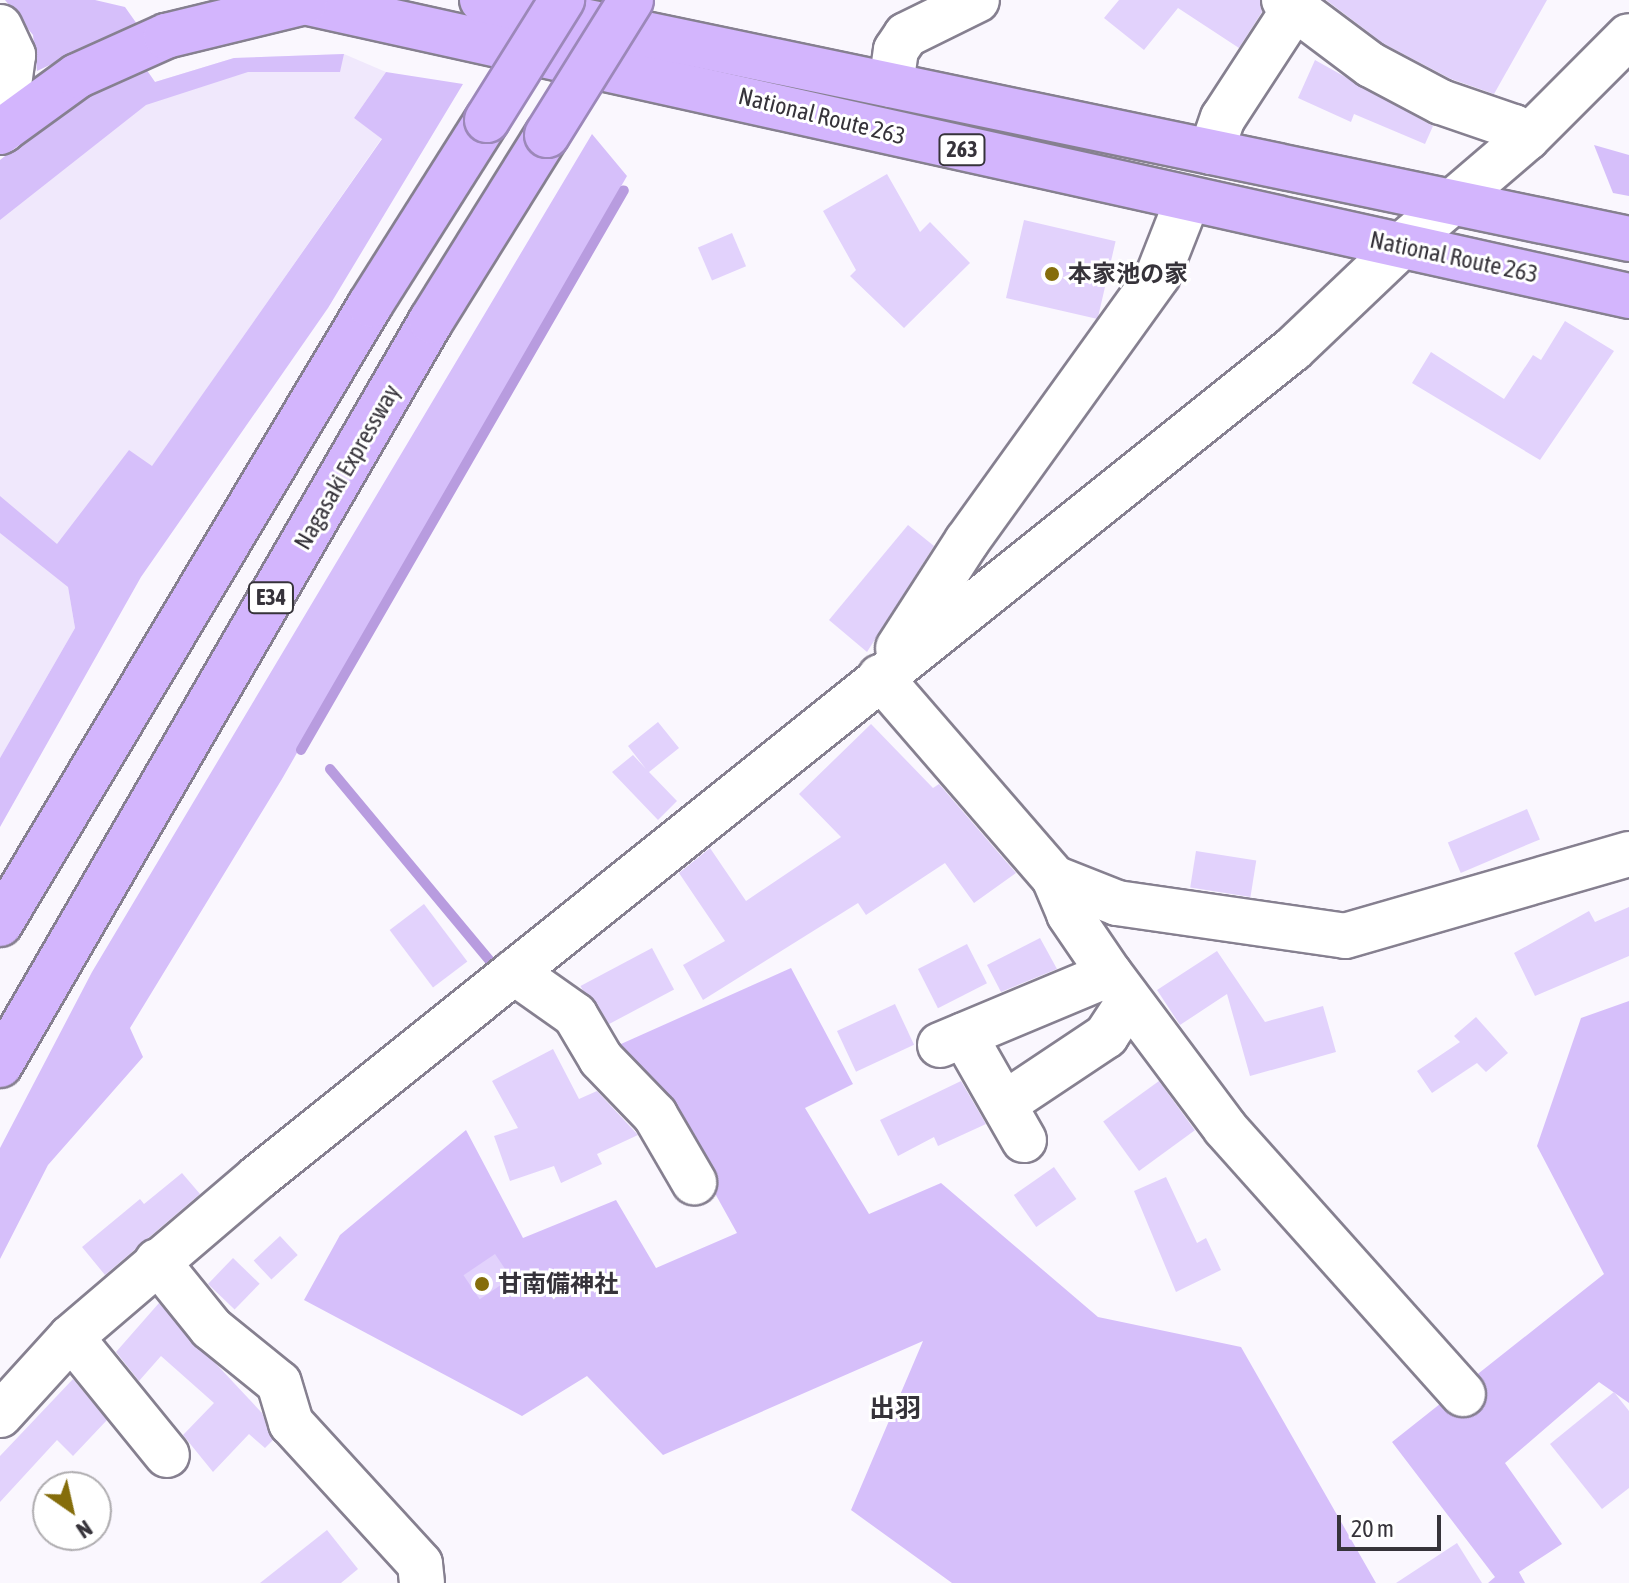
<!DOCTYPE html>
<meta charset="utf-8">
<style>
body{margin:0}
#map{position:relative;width:1629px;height:1583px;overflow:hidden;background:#faf7fe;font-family:"Asap Condensed","Noto Sans JP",sans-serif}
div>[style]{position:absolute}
.built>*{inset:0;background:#f0e8fc}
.green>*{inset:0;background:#d6bffa}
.stream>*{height:10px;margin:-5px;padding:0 5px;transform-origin:5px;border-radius:5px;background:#b89cdf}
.building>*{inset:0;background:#e2d2fc;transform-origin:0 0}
.roads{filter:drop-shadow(2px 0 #868090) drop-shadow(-2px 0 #868090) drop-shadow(0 2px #868090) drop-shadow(0 -2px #868090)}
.minor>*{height:44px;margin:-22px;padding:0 22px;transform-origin:22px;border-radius:22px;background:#fff}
.highway>*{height:44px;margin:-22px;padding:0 22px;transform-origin:22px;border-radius:22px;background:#d3b5fd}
.bridges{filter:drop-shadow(2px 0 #9c88b9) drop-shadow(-2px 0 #9c88b9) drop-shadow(0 2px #9c88b9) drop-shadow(0 -2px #9c88b9)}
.highway-bridge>*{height:44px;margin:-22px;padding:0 22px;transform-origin:22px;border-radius:22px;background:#d3b5fd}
.dots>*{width:22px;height:22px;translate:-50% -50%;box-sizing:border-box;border:4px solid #fff;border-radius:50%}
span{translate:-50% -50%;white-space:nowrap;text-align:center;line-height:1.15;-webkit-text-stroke:6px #fff;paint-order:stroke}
.shield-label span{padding:2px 6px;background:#fff;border:2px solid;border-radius:6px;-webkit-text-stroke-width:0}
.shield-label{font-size:22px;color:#36333a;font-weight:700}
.street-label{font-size:24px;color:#36333a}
.poi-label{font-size:24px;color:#36333a;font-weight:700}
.left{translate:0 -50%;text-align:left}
.neighbourhood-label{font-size:26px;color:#36333a;font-weight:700}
.north{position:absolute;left:32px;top:1471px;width:80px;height:80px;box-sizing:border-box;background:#fff;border:2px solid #afadb0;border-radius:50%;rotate:146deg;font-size:22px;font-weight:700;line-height:32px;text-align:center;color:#36333a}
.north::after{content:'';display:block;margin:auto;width:28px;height:36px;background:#856d0b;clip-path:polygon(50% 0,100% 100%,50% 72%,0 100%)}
.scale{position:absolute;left:1337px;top:1515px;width:104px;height:36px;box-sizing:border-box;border:4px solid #36333a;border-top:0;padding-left:10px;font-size:24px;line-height:28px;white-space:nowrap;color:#36333a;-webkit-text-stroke:6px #fff;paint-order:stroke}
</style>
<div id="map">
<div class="built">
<div style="clip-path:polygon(344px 54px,386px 72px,354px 118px,382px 138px,68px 587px,75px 628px,0 758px,0 160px,146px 69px,155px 82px,234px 58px)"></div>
</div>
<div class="green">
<div style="clip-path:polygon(5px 0,95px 0,125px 7px,137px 24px,37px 71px,33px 35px)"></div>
<div style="clip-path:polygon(344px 54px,340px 72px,248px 72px,146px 105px,0 220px,0 160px,73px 103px,146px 69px,155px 82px,234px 58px)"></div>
<div style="clip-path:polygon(386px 72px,463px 84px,328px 308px,141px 577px,0 827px,0 758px,75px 628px,68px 587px,0 533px,0 496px,57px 544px,129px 450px,152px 466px,382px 139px,354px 118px)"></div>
<div style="clip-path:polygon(592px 134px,627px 176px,282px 779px,130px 1028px,143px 1057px,48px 1165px,0 1259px,0 1148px,92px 972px)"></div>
<div style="clip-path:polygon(1594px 145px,1629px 155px,1629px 196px,1613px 193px)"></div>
<div style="clip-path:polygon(791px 968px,853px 1084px,805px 1108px,869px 1214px,941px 1183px,1098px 1317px,1241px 1347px,1376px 1583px,952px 1583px,851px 1510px,923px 1341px,663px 1455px,587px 1376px,522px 1416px,304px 1300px,340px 1235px,466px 1130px,523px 1238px,616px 1200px,656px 1268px,737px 1233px,662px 1098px,612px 1048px)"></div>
<div style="clip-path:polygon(1629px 1001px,1629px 1403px,1599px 1382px,1505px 1463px,1562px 1544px,1519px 1572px,1525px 1583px,1488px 1583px,1495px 1577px,1392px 1442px,1604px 1274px,1537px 1146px,1581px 1018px)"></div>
</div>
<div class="stream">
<div style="left:301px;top:750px;width:646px;rotate:-60.02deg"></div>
<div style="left:330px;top:769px;width:250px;rotate:50.2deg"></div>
</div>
<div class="building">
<div style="clip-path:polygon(1119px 0,1260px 0,1262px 12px,1239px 48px,1178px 8px,1144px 50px,1104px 18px)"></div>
<div style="clip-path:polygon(1326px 0,1547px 0,1494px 94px,1451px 79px,1384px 44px)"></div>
<div style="clip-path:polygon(1315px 60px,1433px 126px,1425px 144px,1354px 114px,1351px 122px,1298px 98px)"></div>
<div style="clip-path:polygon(887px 174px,920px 232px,930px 222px,970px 263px,904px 328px,850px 276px,856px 270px,823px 211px)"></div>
<div style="left:1024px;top:220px;width:94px;height:80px;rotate:13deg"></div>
<div style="left:732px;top:233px;width:36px;height:37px;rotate:67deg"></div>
<div style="clip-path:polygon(1565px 321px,1614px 351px,1540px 460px,1412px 383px,1431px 352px,1504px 399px,1533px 355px,1541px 360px)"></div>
<div style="clip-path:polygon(908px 525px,934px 546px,867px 652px,829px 620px)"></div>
<div style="clip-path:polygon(658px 722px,679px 748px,649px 772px,677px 801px,658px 820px,612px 772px,633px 755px,646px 769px,628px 746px)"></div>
<div style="clip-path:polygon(871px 724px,933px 788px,939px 784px,1016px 873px,974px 903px,945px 863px,866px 915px,858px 903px,703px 1000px,683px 965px,725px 941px,679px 873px,710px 848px,746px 901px,841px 837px,799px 794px)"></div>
<div style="left:1527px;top:809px;width:33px;height:86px;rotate:67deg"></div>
<div style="left:1196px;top:851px;width:61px;height:37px;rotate:9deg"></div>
<div style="left:424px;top:904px;width:72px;height:43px;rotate:53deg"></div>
<div style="clip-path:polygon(1629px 907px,1629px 956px,1535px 996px,1514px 953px,1589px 911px,1595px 922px)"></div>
<div style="clip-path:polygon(1040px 938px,1057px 969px,1001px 992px,987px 965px)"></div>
<div style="left:967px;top:944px;width:44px;height:55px;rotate:63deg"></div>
<div style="left:652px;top:948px;width:47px;height:81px;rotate:62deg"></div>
<div style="clip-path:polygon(1217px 951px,1265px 1022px,1323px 1006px,1336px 1052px,1250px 1076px,1227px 994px,1180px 1025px,1157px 990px)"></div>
<div style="left:895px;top:1004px;width:45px;height:64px;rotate:65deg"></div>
<div style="clip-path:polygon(1476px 1017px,1508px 1053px,1486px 1072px,1477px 1063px,1432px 1093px,1417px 1071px,1460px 1042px,1454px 1036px)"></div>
<div style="clip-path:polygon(553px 1049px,579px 1099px,597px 1091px,638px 1135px,597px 1154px,602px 1164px,561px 1183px,554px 1166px,510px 1181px,494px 1136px,518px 1128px,492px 1081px)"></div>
<div style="clip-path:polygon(961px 1081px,986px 1124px,938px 1146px,934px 1137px,898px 1156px,880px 1120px)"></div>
<div style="left:1159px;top:1081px;width:61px;height:69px;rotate:54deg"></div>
<div style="left:1054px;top:1167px;width:39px;height:49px;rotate:55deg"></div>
<div style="clip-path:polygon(182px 1173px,200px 1194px,105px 1275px,82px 1247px,140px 1199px,144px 1204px)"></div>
<div style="clip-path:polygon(1166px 1177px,1197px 1243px,1206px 1238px,1221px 1270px,1176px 1292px,1134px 1191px)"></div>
<div style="left:280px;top:1236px;width:26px;height:36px;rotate:47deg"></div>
<div style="left:495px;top:1254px;width:29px;height:38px;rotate:56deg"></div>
<div style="left:233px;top:1258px;width:37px;height:36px;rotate:44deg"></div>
<div style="clip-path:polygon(159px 1303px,262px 1413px,273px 1440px,265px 1448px,249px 1434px,213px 1472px,183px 1435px,214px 1403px,161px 1356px,139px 1381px,116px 1352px)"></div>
<div style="clip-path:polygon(73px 1379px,107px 1420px,73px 1456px,57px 1440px,0 1502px,0 1456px)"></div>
<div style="clip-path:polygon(1614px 1392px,1629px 1411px,1629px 1488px,1602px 1509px,1550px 1444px)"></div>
<div style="clip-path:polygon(327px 1530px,358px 1569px,341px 1583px,260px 1583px)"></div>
<div style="clip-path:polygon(1457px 1543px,1482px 1583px,1396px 1583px)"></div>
</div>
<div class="roads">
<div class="minor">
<div style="left:1284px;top:0;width:109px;rotate:36.8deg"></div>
<div style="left:1371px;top:65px;width:79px;rotate:27.9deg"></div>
<div style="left:1441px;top:102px;width:77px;rotate:18.9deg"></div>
<div style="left:1514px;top:127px;width:17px;rotate:40deg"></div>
<div style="left:0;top:27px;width:31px;rotate:65deg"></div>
<div style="left:13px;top:55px;width:76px;rotate:97.6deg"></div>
<div style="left:891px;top:85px;width:35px;rotate:-82deg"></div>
<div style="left:896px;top:50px;width:18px;rotate:-56deg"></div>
<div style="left:906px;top:35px;width:79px;rotate:-26.2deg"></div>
<div style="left:1211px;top:152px;width:36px;rotate:-71deg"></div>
<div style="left:1223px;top:118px;width:130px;rotate:-56.9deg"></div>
<div style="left:898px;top:648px;width:127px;rotate:-57.2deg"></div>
<div style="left:967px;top:541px;width:327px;rotate:-54.3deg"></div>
<div style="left:1158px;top:275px;width:82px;rotate:-68.5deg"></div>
<div style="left:880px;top:677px;width:266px;rotate:49.1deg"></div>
<div style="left:1054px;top:878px;width:68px;rotate:21.6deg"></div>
<div style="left:1117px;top:903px;width:230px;rotate:8.2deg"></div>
<div style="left:1345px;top:936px;width:296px;rotate:-16.1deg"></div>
<div style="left:1054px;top:878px;width:39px;rotate:67deg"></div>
<div style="left:1069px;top:914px;width:73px;rotate:55.7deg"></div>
<div style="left:1110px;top:974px;width:192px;rotate:53.2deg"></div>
<div style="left:1225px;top:1128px;width:357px;rotate:48.2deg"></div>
<div style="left:514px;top:972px;width:75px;rotate:35.2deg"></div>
<div style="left:575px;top:1015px;width:51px;rotate:59.4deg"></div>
<div style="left:601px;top:1059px;width:78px;rotate:46deg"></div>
<div style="left:655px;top:1115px;width:78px;rotate:59.8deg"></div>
<div style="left:964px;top:1035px;width:121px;rotate:60.3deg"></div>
<div style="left:940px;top:1045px;width:184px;rotate:-22.7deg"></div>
<div style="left:1004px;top:1104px;width:123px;rotate:-33.7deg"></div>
<div style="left:1106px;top:1036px;width:42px;rotate:-56.7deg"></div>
<div style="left:157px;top:1261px;width:86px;rotate:51.1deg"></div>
<div style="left:211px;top:1328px;width:87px;rotate:39deg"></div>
<div style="left:279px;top:1383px;width:42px;rotate:73.3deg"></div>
<div style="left:291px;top:1423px;width:191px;rotate:47.5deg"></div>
<div style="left:420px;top:1564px;width:19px;rotate:84deg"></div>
<div style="left:71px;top:1337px;width:152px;rotate:50.9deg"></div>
<div style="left:0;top:1415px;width:105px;rotate:-47.7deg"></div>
<div style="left:71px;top:1337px;width:245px;rotate:-40.5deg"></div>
<div style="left:257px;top:1178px;width:1327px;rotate:-38.67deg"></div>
<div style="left:1293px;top:349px;width:149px;rotate:-43.6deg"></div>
<div style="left:1401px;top:246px;width:166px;rotate:-40.6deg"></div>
<div style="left:1527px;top:138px;width:144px;rotate:-45deg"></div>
</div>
<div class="highway">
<div style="left:295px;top:0;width:1366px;rotate:12.51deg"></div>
<div style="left:482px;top:0;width:1172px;rotate:11.77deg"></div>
<div style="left:0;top:132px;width:95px;rotate:-36deg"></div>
<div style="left:77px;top:76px;width:98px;rotate:-24.2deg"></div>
<div style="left:166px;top:36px;width:143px;rotate:-13.7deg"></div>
<div style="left:0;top:924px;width:721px;rotate:-59.13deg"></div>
<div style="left:370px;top:305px;width:219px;rotate:-57.7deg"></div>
<div style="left:0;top:1065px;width:860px;rotate:-59.92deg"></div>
<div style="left:431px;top:321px;width:219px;rotate:-58.1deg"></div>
</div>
</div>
<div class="bridges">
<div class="highway-bridge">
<div style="left:487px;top:120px;width:142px;rotate:-58deg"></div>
<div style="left:547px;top:135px;width:159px;rotate:-58.1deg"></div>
</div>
</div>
<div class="dots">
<div style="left:1052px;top:274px;background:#856d0b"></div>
<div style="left:482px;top:1284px;background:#856d0b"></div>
</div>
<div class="shield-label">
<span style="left:962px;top:150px">263</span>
<span style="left:271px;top:598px">E34</span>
</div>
<div class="street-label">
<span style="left:822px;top:116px;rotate:14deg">National Route 263</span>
<span style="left:1454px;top:257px;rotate:12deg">National Route 263</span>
<span style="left:347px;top:467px;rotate:-60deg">Nagasaki Expressway</span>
</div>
<div class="poi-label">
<span class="left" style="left:1068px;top:274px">本家池の家</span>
<span class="left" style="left:498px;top:1284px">甘南備神社</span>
</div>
<div class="neighbourhood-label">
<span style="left:895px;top:1409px">出羽</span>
</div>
<div class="north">N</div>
<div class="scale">20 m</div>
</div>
